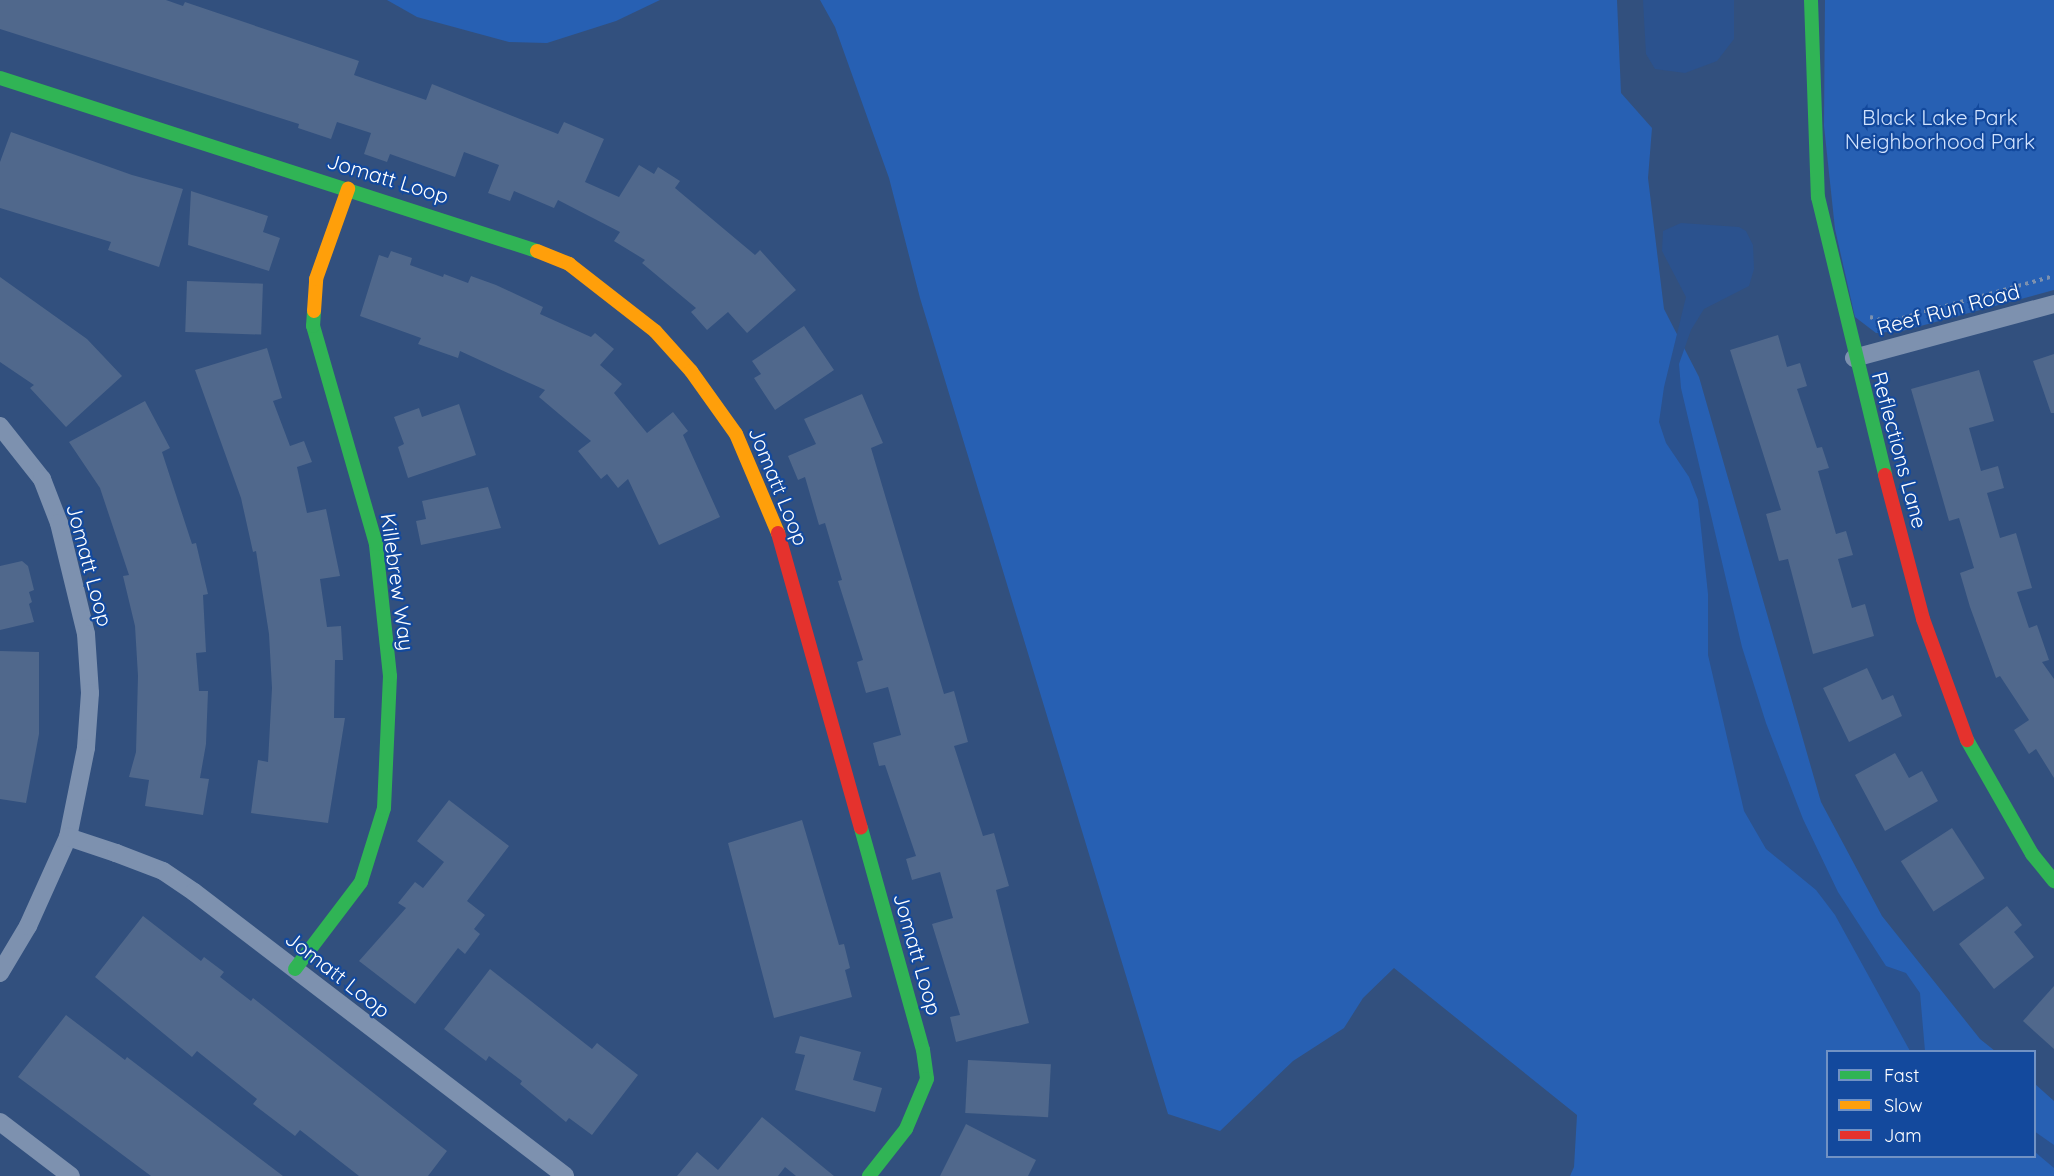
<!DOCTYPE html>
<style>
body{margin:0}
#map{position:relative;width:2054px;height:1176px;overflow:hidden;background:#32507e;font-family:Quicksand,sans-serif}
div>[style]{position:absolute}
.green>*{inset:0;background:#2760b3}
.water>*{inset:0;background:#2b528e}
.building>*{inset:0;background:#50688c;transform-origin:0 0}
.path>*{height:4px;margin-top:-2px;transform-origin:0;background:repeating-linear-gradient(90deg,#7d91af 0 3px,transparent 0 7.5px)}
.street>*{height:18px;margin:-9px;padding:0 9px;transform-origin:9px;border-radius:9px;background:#7d91af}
.fast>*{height:14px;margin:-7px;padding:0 7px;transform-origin:7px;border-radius:7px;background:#30b455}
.slow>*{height:14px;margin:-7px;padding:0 7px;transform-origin:7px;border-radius:7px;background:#ff9f0a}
.jam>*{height:14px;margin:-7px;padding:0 7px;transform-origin:7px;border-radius:7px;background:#e5322d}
span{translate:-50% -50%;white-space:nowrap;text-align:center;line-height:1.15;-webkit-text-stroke:4.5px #13499d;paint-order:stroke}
.park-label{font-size:21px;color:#d1e3fe}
.street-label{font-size:21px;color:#fff}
.legend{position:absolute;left:1826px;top:1050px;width:210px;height:108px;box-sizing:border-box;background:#13499d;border:2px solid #7192c4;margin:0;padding:8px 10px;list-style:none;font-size:18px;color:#fff}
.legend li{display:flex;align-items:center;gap:12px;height:30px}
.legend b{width:30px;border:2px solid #7192c4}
</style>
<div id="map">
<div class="green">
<div style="clip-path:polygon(387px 0,660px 0,616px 21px,547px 43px,509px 42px,417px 17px)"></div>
<div style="clip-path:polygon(820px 0,1617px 0,1621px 93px,1652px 128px,1648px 178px,1664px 309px,1699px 377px,1821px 802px,1882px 916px,1980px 1039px,1995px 1051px,1828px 1052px,1828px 1156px,2034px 1156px,2035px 1084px,2054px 1101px,2054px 1176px,1570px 1176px,1574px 1167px,1577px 1115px,1394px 968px,1363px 998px,1344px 1028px,1293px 1061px,1220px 1131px,1168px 1114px,920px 298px,889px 178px,835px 27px)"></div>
<div style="clip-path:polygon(1825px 0,2054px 0,2054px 290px,1902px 331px,1876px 333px,1855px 317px,1835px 229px,1824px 126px)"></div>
</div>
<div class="water">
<div style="clip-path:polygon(1643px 0,1734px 0,1734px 39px,1717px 61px,1685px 73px,1655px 69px,1646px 54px)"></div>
<div style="clip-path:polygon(1681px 223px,1739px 227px,1746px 231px,1753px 245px,1754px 269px,1749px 286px,1704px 309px,1691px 330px,1679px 364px,1681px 388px,1742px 647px,1766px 723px,1803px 819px,1838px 892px,1886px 966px,1906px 973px,1920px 993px,1925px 1051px,1910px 1051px,1835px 915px,1816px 890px,1766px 849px,1744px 811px,1708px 655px,1708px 594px,1698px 500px,1689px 477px,1666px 443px,1659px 422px,1664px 387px,1686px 297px,1662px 251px,1663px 231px)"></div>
<div style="clip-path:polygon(2034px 1131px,2054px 1145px,2054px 1168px,2035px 1152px)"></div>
</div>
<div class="building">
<div style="clip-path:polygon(0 0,166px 0,183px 6px,185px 2px,359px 61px,354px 75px,426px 100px,432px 84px,558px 134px,564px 122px,604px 139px,585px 182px,619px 197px,639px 165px,654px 174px,658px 167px,680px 181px,675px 188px,755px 255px,760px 250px,796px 290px,747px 333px,728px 312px,707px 330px,691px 312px,696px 308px,642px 263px,645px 260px,614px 241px,620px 232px,558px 200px,554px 208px,514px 191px,510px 201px,488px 193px,499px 165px,464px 152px,455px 177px,390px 154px,387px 162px,364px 154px,371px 133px,337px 122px,331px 139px,298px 128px,299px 124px,0 29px)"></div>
<div style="clip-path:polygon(11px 132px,132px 175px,183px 189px,159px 267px,108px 250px,111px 242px,0 208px,0 162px)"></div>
<div style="clip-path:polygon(191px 191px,268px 216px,263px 232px,280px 238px,269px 271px,188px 245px)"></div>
<div style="clip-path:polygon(391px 251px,412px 258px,410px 265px,443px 277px,444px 274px,468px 283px,471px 276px,496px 285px,543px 307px,540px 314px,591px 337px,595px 333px,614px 349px,600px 365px,622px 384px,614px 393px,647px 433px,673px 412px,688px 431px,683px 435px,720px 517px,659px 545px,628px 479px,618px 488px,607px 474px,601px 479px,578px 451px,591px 441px,539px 397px,545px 390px,460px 351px,458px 358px,418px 344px,421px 338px,360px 316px,379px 255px,388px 258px)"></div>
<div style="clip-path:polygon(0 277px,87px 339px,122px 376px,66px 427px,30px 388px,34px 385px,0 362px)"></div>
<div style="left:187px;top:281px;width:76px;height:51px;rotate:2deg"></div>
<div style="clip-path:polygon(804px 326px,834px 370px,775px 410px,754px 378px,761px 374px,752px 361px)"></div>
<div style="clip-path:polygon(1778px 335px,1787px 367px,1800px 363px,1807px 386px,1797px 389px,1817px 448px,1822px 447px,1829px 468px,1818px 471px,1836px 534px,1846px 531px,1853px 555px,1838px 559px,1852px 608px,1865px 604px,1874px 636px,1813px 654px,1788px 559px,1779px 561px,1766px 514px,1781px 510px,1730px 350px)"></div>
<div style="clip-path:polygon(267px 348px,282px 398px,273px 401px,290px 446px,304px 441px,312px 462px,297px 467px,307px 513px,326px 509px,340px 576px,320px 579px,327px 627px,341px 626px,343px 660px,335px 660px,334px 718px,345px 718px,328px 823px,251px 813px,258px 760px,268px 762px,272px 688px,269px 634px,256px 551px,253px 552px,241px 498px,195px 370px)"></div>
<div style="clip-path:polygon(2054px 354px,2054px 413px,2051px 413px,2033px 361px)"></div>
<div style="clip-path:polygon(1979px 370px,1994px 421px,1969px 428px,1981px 471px,1998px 466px,2004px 488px,1987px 493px,2000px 538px,2016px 533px,2032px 588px,2017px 592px,2029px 628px,2037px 625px,2049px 660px,2042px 662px,2054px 679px,2054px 778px,2036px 749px,2029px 754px,2014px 730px,2029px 720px,2000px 676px,1996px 678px,1970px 607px,1960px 573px,1974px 568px,1959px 518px,1949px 521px,1911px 389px)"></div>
<div style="clip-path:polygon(862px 394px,883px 443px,871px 448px,944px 694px,954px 691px,968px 742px,954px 746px,983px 836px,994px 833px,1009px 886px,996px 890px,1029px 1023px,956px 1042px,950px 1017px,960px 1015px,932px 924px,953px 918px,940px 872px,912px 880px,906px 859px,916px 856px,885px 765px,879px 766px,873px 743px,901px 735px,888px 687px,866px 693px,857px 662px,863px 660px,838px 581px,842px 580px,825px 523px,819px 525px,805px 477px,798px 480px,788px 456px,816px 444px,804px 419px)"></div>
<div style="clip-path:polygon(145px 401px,170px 448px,162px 452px,192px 544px,196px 543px,208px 594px,203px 595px,206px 652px,196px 653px,199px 691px,208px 691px,206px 744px,200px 778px,209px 779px,203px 815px,145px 806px,149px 780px,129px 777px,136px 752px,138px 676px,135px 626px,123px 576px,129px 575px,100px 488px,69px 442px)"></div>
<div style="clip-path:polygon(459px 404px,476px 455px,408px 478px,398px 447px,404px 444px,394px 417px,419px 408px,422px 417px)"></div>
<div style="clip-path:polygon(488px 487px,501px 528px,421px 545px,416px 521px,426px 519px,422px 501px)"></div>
<div style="clip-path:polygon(22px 561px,28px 566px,34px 590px,29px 592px,32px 602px,29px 604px,34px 622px,0 630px,0 566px)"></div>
<div style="clip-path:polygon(0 651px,39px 652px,39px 734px,26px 803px,0 799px)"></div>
<div style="clip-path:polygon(1867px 668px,1882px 700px,1893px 695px,1902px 716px,1849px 742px,1823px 688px)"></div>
<div style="clip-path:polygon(1895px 753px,1909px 778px,1922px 771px,1938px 801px,1885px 831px,1855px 775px)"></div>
<div style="clip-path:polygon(449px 800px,509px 846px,467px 901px,485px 915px,474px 929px,480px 934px,465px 954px,458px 948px,415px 1004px,359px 961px,406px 908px,398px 903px,415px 882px,423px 888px,444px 862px,417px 841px)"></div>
<div style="clip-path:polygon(802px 820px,839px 945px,844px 944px,850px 968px,845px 970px,852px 997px,774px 1018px,728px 843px)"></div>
<div style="left:1952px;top:828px;width:60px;height:61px;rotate:57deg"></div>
<div style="clip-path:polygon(2007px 906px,2022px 925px,2014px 932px,2034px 957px,1994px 989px,1959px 944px)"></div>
<div style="clip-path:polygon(143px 916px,201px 961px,204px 957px,224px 972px,220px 977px,251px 1001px,253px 998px,447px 1151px,428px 1176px,359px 1176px,300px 1130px,295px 1136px,253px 1104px,257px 1099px,197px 1051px,192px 1057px,95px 977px)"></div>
<div style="clip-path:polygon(490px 969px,592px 1049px,597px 1043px,638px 1075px,592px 1135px,569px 1118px,566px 1122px,520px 1084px,522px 1081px,489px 1056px,486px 1061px,444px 1029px)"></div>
<div style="clip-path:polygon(2054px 986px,2054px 1049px,2023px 1021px)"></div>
<div style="clip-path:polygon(66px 1015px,125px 1060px,127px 1057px,283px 1176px,151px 1176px,18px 1077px)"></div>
<div style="clip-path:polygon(800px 1036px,861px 1052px,853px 1080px,882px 1088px,875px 1112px,795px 1090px,805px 1055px,795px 1053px)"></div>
<div style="left:968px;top:1060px;width:83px;height:53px;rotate:3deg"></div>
<div style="clip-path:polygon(762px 1117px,834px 1176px,796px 1176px,785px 1167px,778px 1176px,677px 1176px,697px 1152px,718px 1170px)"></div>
<div style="clip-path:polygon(966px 1124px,1036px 1160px,1028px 1176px,940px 1176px)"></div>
</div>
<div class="path">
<div style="left:1870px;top:317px;width:19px;rotate:16deg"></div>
<div style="left:1888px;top:322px;width:172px;rotate:-15.5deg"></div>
</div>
<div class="street">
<div style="left:1854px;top:358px;width:207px;rotate:-15.1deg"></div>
<div style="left:0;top:426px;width:68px;rotate:51.6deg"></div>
<div style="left:42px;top:479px;width:47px;rotate:68.9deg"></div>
<div style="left:59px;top:523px;width:114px;rotate:76.3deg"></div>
<div style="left:86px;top:634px;width:59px;rotate:86.1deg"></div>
<div style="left:90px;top:693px;width:55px;rotate:94.2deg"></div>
<div style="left:86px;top:748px;width:91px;rotate:101.4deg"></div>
<div style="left:0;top:973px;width:55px;rotate:-59.2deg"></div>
<div style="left:28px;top:926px;width:98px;rotate:-65.8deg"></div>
<div style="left:68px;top:837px;width:51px;rotate:18.4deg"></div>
<div style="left:116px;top:853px;width:50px;rotate:21deg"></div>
<div style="left:163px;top:871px;width:37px;rotate:34deg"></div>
<div style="left:194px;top:892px;width:467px;rotate:37.4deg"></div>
<div style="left:0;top:1122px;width:89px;rotate:37.3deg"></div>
</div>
<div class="fast">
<div style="left:1811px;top:0;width:197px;rotate:88deg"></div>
<div style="left:1818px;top:197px;width:286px;rotate:76.4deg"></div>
<div style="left:0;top:78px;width:564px;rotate:17.86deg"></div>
<div style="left:1967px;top:740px;width:131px;rotate:60.3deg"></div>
<div style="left:2032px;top:854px;width:35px;rotate:51deg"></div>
<div style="left:861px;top:828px;width:230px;rotate:74.4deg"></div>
<div style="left:923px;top:1050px;width:29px;rotate:82deg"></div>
<div style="left:927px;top:1079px;width:54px;rotate:112.8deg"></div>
<div style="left:906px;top:1129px;width:60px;rotate:128.2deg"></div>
<div style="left:295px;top:969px;width:109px;rotate:-52.8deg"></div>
<div style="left:361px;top:882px;width:77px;rotate:-72.7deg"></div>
<div style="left:384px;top:808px;width:132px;rotate:-87.4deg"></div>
<div style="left:390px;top:676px;width:133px;rotate:-96.1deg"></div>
<div style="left:376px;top:544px;width:227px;rotate:-106.1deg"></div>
<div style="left:313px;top:326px;width:15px;rotate:-86deg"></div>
</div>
<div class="slow">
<div style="left:537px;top:251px;width:35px;rotate:22deg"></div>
<div style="left:569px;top:264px;width:109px;rotate:37.9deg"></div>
<div style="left:655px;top:331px;width:54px;rotate:48deg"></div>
<div style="left:691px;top:371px;width:77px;rotate:54.5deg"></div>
<div style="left:736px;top:434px;width:108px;rotate:67deg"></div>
<div style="left:314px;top:311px;width:32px;rotate:-86deg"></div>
<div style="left:316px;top:279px;width:96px;rotate:-70.4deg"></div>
</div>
<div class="jam">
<div style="left:1885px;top:475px;width:149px;rotate:75.2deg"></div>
<div style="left:1923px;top:619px;width:129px;rotate:70deg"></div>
<div style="left:778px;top:533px;width:306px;rotate:74.3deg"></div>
</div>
<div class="park-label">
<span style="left:1940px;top:129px">Black Lake Park<br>Neighborhood Park</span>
</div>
<div class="street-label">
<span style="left:388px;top:178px;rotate:17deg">Jomatt Loop</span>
<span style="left:1948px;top:309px;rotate:-15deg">Reef Run Road</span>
<span style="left:1900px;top:450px;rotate:75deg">Reflections Lane</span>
<span style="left:779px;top:486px;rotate:68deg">Jomatt Loop</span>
<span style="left:90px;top:565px;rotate:75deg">Jomatt Loop</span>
<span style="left:398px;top:582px;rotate:82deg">Killebrew Way</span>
<span style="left:918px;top:954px;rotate:74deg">Jomatt Loop</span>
<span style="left:338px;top:974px;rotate:38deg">Jomatt Loop</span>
</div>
<ul class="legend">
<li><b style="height:8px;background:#30b455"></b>Fast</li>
<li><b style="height:8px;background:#ff9f0a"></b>Slow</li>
<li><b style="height:8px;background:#e5322d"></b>Jam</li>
</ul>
</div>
